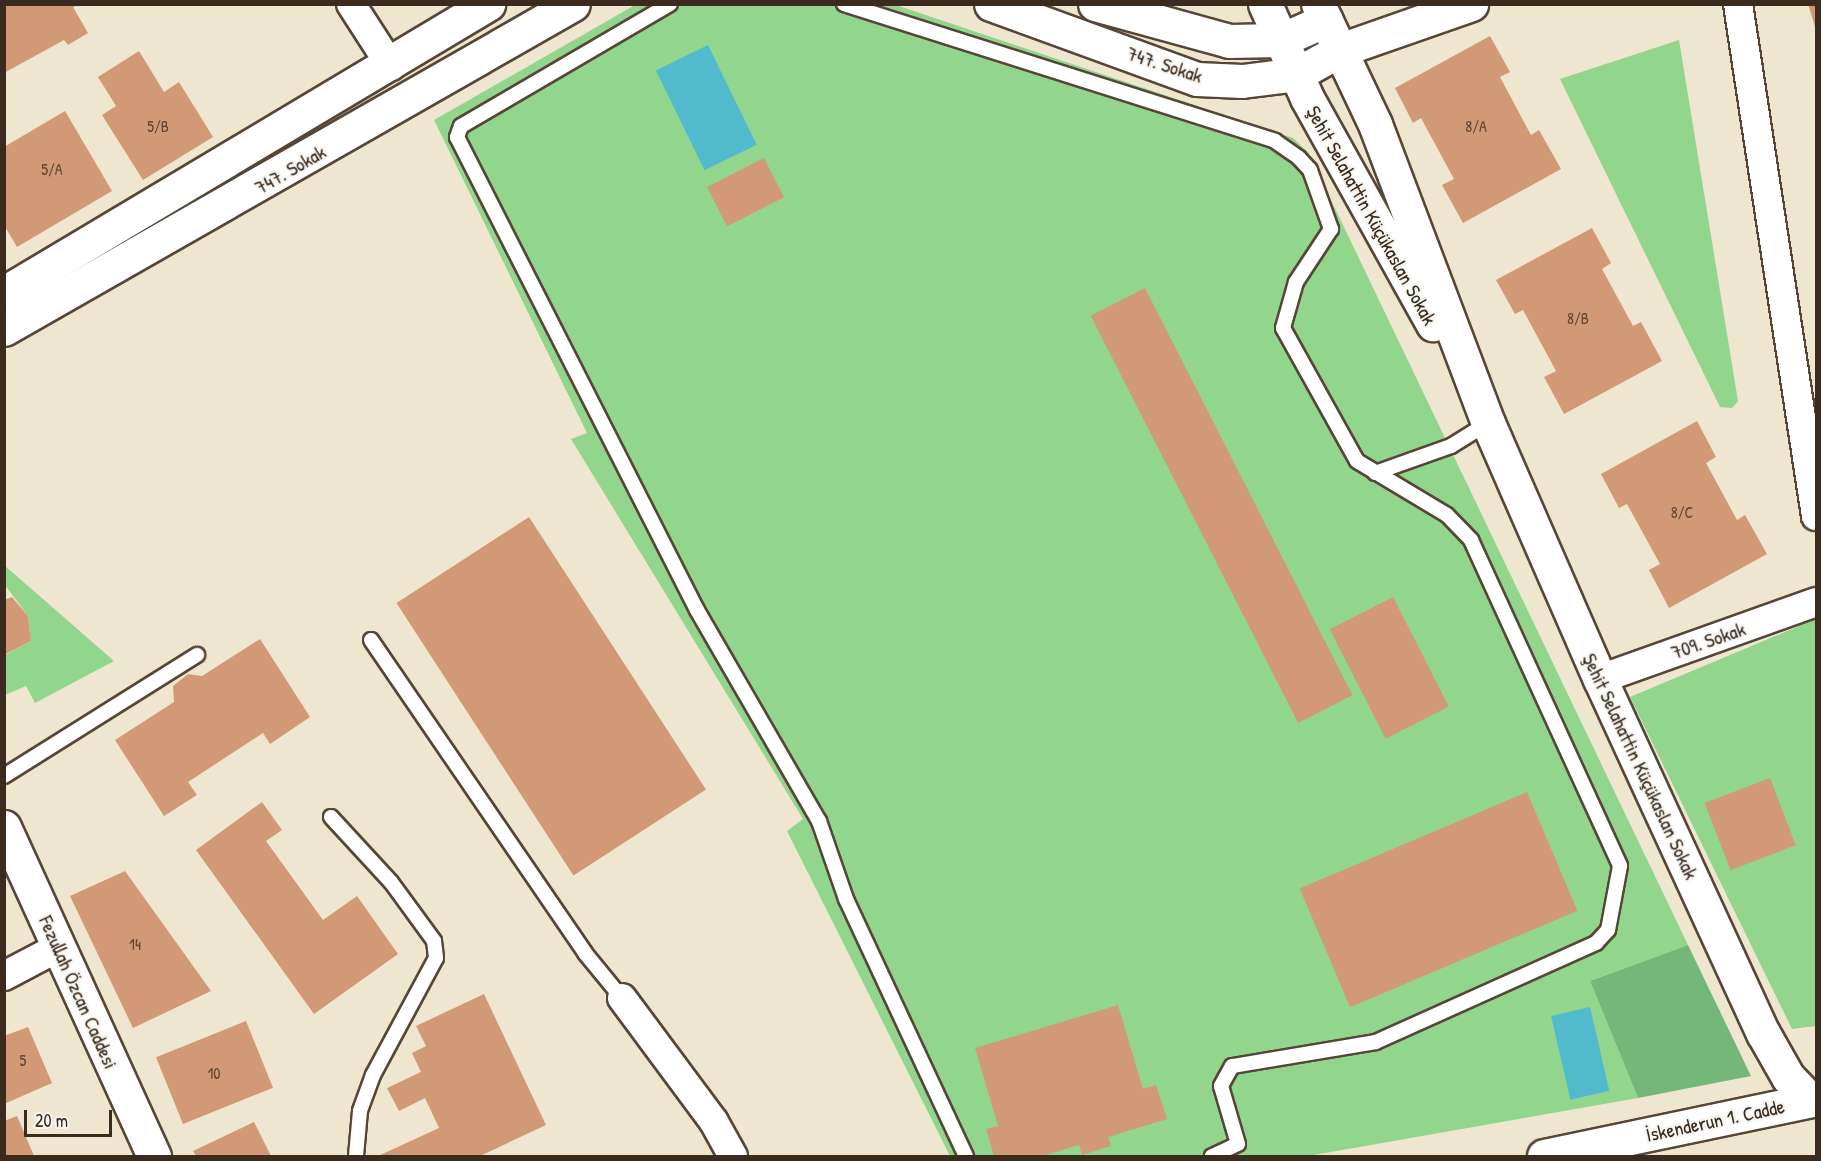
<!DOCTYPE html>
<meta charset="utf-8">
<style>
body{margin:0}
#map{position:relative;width:1821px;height:1161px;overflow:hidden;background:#eee6ce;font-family:"Patrick Hand",sans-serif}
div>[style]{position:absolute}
.green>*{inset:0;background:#92d68e}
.forest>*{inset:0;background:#75b779}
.water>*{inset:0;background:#51bbcd;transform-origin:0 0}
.building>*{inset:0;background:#d29976;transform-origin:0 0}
.roads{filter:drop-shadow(2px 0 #564638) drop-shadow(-2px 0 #564638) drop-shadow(0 2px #564638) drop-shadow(0 -2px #564638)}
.service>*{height:14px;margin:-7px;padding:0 7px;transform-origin:7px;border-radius:7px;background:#fff}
.minor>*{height:28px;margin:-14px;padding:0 14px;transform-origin:14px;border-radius:14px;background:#fff}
.tertiary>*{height:33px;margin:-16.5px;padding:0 16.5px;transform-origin:16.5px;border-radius:16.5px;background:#fff}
span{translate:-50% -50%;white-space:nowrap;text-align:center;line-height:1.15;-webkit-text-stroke:4.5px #f6f6f2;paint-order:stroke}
.number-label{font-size:16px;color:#614634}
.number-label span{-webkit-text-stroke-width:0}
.street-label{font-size:20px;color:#3b2a1e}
.frame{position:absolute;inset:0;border:6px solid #3b2a1e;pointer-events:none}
.scale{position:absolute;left:24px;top:1110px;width:88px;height:27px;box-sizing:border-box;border:3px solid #3b2a1e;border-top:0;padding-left:8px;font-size:18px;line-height:21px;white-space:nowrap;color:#3b2a1e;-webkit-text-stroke:4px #f6f6f2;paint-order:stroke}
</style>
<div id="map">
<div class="green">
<div style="clip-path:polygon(893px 4px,1293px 138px,1308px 152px,1688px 945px,1590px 981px,1638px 1098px,1308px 1156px,950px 1156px,787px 831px,803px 819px,571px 439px,587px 433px,434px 120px,635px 5px)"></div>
<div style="clip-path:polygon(1679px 40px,1738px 401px,1732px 408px,1720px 407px,1560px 79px)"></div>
<div style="clip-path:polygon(4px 565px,114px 661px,35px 703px,26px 686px,5px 695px,5px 655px,31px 641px,28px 616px,5px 585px)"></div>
<div style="clip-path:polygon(1816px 619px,1816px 1026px,1792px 1029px,1630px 697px)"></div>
</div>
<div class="forest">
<div style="clip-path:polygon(1688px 945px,1751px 1076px,1638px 1098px,1590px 981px)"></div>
</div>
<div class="water">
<div style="left:708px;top:45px;width:111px;height:58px;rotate:64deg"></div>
<div style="left:1590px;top:1007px;width:86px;height:40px;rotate:77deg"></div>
</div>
<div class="building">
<div style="clip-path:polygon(1808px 4px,1816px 4px,1816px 30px)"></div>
<div style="clip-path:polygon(4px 5px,79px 5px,73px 7px,88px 33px,68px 45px,64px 40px,4px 73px)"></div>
<div style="clip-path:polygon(1490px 36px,1510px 72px,1500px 77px,1531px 135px,1539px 130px,1561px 169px,1463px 223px,1442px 185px,1454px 179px,1421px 118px,1413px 123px,1395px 88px)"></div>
<div style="clip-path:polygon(139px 51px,164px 92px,179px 82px,213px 137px,143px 180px,102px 115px,116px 106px,98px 77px)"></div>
<div style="clip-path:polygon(65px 111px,112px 191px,17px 247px,4px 225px,4px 147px)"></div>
<div style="left:764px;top:158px;width:44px;height:64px;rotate:63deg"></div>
<div style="clip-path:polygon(1592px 228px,1611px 263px,1602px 269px,1633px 326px,1641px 322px,1662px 361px,1564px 414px,1544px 377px,1556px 371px,1523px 310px,1515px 314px,1496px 280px)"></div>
<div style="left:1145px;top:288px;width:457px;height:61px;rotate:63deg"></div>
<div style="clip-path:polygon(1697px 421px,1716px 457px,1706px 463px,1737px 520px,1745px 515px,1767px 554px,1669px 608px,1649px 570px,1660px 564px,1627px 504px,1619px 508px,1601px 474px)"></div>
<div style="left:529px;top:517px;width:325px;height:158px;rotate:57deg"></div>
<div style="clip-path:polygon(12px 597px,28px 616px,31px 641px,4px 655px,4px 600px)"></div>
<div style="left:1393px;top:597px;width:123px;height:71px;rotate:63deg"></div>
<div style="clip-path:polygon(260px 639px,310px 717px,270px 744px,263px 733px,188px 782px,197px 795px,164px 816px,115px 740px,174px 702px,173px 686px,188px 674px,202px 676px)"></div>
<div style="left:1770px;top:778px;width:72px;height:70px;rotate:69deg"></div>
<div style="left:1527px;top:792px;width:129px;height:247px;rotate:67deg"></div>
<div style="clip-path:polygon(262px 802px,282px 830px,266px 841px,323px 920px,357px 896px,398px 954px,314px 1014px,196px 850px)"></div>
<div style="clip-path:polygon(125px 871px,211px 991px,133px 1028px,70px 896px)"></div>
<div style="clip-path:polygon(484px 994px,546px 1125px,480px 1156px,378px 1156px,439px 1128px,425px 1098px,399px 1111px,387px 1088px,421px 1072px,412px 1053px,426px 1046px,416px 1026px)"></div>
<div style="clip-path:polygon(1118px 1005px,1143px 1089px,1156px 1085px,1167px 1119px,1108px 1137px,1111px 1146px,1082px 1155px,1079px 1145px,1042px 1156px,994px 1156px,986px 1129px,998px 1126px,975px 1048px)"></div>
<div style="left:246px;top:1021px;width:72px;height:97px;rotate:68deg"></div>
<div style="clip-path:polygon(28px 1027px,52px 1083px,4px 1104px,4px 1036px)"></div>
<div style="clip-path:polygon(17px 1116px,34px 1156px,4px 1156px,4px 1121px)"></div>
<div style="clip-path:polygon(254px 1122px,271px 1156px,196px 1156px,193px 1151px)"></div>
</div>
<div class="roads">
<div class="service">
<div style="left:670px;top:4px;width:242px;rotate:149.7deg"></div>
<div style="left:461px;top:126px;width:12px;rotate:110deg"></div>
<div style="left:457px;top:137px;width:530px;rotate:63.1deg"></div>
<div style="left:697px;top:610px;width:244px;rotate:60deg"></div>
<div style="left:819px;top:821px;width:83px;rotate:70.9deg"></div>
<div style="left:846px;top:899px;width:284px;rotate:65deg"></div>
<div style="left:844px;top:4px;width:452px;rotate:17.6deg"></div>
<div style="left:1275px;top:141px;width:29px;rotate:35deg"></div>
<div style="left:1299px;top:158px;width:16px;rotate:47deg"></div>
<div style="left:1310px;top:170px;width:63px;rotate:70.4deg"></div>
<div style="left:1331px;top:229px;width:64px;rotate:123.4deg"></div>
<div style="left:1296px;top:282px;width:48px;rotate:105.8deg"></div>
<div style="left:1283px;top:328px;width:152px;rotate:60.9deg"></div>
<div style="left:1357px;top:461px;width:105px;rotate:31deg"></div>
<div style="left:1447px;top:515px;width:35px;rotate:46deg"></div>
<div style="left:1471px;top:540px;width:358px;rotate:65.4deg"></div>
<div style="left:1620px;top:866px;width:65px;rotate:100.6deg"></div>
<div style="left:1608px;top:930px;width:18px;rotate:133deg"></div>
<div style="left:1596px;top:943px;width:241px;rotate:155.8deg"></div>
<div style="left:1376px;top:1042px;width:146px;rotate:170.5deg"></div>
<div style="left:1232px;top:1066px;width:23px;rotate:119deg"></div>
<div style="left:1221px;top:1086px;width:60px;rotate:73.7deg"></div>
<div style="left:1238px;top:1144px;width:29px;rotate:155deg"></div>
<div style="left:1375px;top:473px;width:81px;rotate:-19.6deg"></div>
<div style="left:1451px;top:446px;width:44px;rotate:-31.9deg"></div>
<div style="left:371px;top:640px;width:379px;rotate:55.6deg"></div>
<div style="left:585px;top:953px;width:58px;rotate:50.6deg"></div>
<div style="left:4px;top:776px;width:228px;rotate:-32.1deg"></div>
<div style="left:331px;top:817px;width:88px;rotate:47.3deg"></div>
<div style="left:391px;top:882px;width:73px;rotate:53.9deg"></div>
<div style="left:434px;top:941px;width:17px;rotate:83deg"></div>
<div style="left:436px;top:958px;width:133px;rotate:118.3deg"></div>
<div style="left:373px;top:1075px;width:38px;rotate:110deg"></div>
<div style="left:360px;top:1111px;width:45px;rotate:95.1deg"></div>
</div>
<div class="minor">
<div style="left:351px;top:4px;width:74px;rotate:57.2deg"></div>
<div style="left:1738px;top:4px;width:518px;rotate:81.34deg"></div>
<div style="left:1600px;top:679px;width:229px;rotate:-19.6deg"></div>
<div style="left:4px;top:976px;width:62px;rotate:-27.8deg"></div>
<div style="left:622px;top:998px;width:154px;rotate:53.4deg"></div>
<div style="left:714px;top:1122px;width:39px;rotate:61deg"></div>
</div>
<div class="tertiary">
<div style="left:991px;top:4px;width:219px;rotate:20deg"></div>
<div style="left:1197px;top:79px;width:45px;rotate:2.5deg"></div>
<div style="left:1242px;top:81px;width:55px;rotate:-7.3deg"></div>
<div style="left:1297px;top:74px;width:49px;rotate:-29.2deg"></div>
<div style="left:1340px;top:50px;width:139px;rotate:-19.3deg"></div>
<div style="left:1095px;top:4px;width:139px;rotate:15.4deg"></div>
<div style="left:1229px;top:41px;width:52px;rotate:-1.1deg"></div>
<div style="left:1281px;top:40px;width:49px;rotate:-24deg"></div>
<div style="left:1265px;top:4px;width:103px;rotate:65.9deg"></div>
<div style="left:1307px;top:98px;width:259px;rotate:60.9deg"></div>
<div style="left:1318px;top:4px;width:133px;rotate:64.6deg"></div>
<div style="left:1375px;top:124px;width:320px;rotate:69.3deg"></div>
<div style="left:1488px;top:423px;width:279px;rotate:66.4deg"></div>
<div style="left:1600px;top:679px;width:390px;rotate:65.3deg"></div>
<div style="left:1763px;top:1033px;width:51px;rotate:60.4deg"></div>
<div style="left:1788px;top:1077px;width:32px;rotate:46deg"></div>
<div style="left:4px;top:293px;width:564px;rotate:-30.84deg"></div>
<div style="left:4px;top:329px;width:655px;rotate:-29.73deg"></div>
<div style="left:4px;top:827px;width:362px;rotate:65.5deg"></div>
<div style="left:1544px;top:1156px;width:278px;rotate:-11.8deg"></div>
</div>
</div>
<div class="number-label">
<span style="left:158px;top:126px">5/B</span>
<span style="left:1476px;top:126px">8/A</span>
<span style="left:52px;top:169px">5/A</span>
<span style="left:1578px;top:318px">8/B</span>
<span style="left:1682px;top:512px">8/C</span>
<span style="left:135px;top:944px">14</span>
<span style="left:23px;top:1060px">5</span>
<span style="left:214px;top:1073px">10</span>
</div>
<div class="street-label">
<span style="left:1165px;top:64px;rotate:18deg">747. Sokak</span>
<span style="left:290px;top:169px;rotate:-30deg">747. Sokak</span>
<span style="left:1372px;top:215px;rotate:61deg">Şehit Selahattin Küçükaslan Sokak</span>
<span style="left:1708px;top:640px;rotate:-19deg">709. Sokak</span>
<span style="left:1641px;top:766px;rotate:65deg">Şehit Selahattin Küçükaslan Sokak</span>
<span style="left:79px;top:992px;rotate:66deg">Fezullah Özcan Caddesi</span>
<span style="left:1715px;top:1120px;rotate:-12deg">İskenderun 1. Cadde</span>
</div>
<div class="frame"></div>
<div class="scale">20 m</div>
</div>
